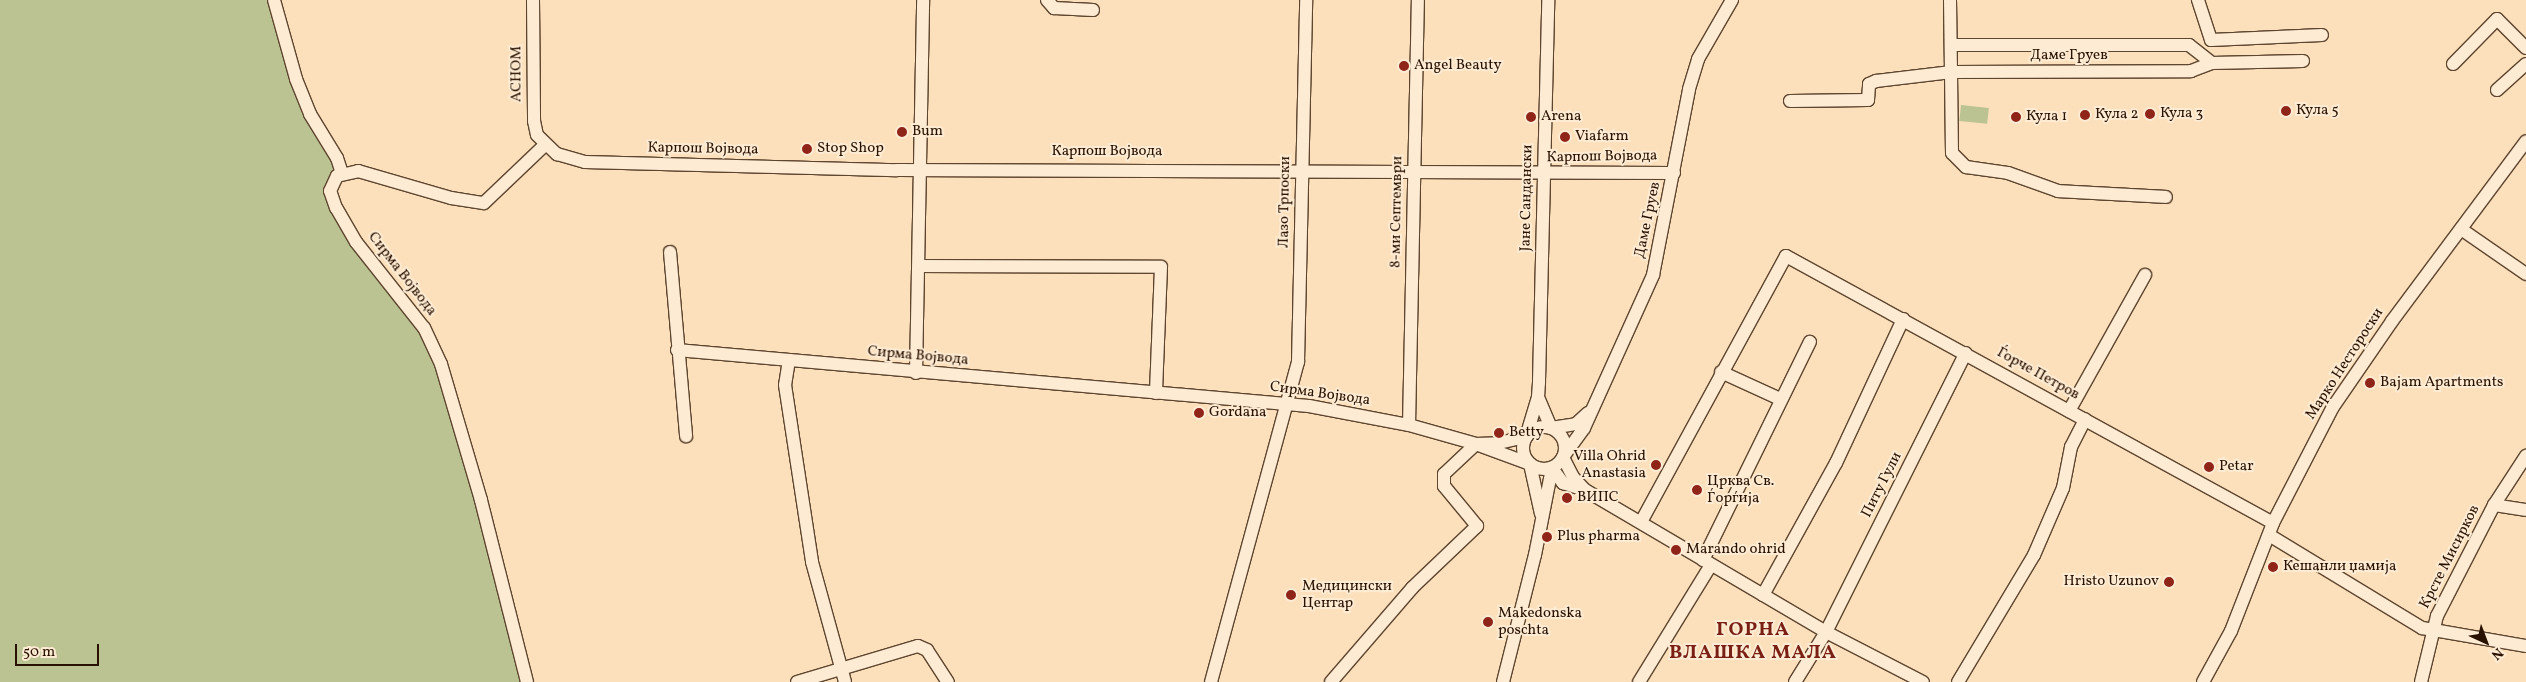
<!DOCTYPE html>
<meta charset="utf-8">
<style>
body{margin:0}
#map{position:relative;width:2526px;height:682px;overflow:hidden;background:#fce0bb;font-family:Vollkorn,serif}
div>[style]{position:absolute}
.green>*{inset:0;background:#bbc393;transform-origin:0 0}
.roads{filter:drop-shadow(1px 0 #5e452f) drop-shadow(-1px 0 #5e452f) drop-shadow(0 1px #5e452f) drop-shadow(0 -1px #5e452f)}
.minor>*{height:12px;margin:-6px;padding:0 6px;transform-origin:6px;border-radius:6px;background:#fdebd3}
.minor>.ring{margin:-6px;padding:0;box-sizing:content-box;background:none;border:12px solid #fdebd3;border-radius:50%}
.dots>*{width:14px;height:14px;translate:-50% -50%;box-sizing:border-box;border:2px solid #fdebd3;border-radius:50%}
span{translate:-50% -50%;white-space:nowrap;text-align:center;line-height:1.15;-webkit-text-stroke:4px #fdebd3;paint-order:stroke}
.street-label{font-size:15px;color:#291100}
.poi-label{font-size:15px;color:#291100}
.left{translate:0 -50%;text-align:left}
.right{translate:-100% -50%;text-align:right}
.district-label{font-size:20px;color:#7a1f14;font-weight:700;letter-spacing:1px}
.north{position:absolute;left:2461px;top:617px;width:50px;height:50px;-webkit-text-stroke:4px #fdebd3;paint-order:stroke;rotate:137deg;font-size:14px;font-weight:700;line-height:20px;text-align:center;color:#291100}
.north::after{content:'';display:block;margin:auto;width:18px;height:22px;background:#291100;clip-path:polygon(50% 0,100% 100%,50% 72%,0 100%)}
.scale{position:absolute;left:15px;top:644px;width:84px;height:22px;box-sizing:border-box;border:2px solid #291100;border-top:0;padding-left:6px;font-size:15px;line-height:18px;white-space:nowrap;color:#291100;-webkit-text-stroke:4px #fdebd3;paint-order:stroke}
</style>
<div id="map">
<div class="green">
<div style="clip-path:polygon(0 0,274px 0,289px 58px,337px 158px,330px 191px,441px 364px,527px 682px,0 682px)"></div>
<div style="left:1961px;top:105px;width:28px;height:16px;rotate:6deg"></div>
</div>
<div class="roads">
<div class="minor">
<div style="left:274px;top:0;width:82px;rotate:74.4deg"></div>
<div style="left:296px;top:79px;width:38px;rotate:68deg"></div>
<div style="left:310px;top:114px;width:52px;rotate:58.5deg"></div>
<div style="left:337px;top:158px;width:16px;rotate:72deg"></div>
<div style="left:533px;top:0;width:121px;rotate:89.5deg"></div>
<div style="left:534px;top:121px;width:14px;rotate:78deg"></div>
<div style="left:537px;top:135px;width:28px;rotate:44deg"></div>
<div style="left:557px;top:154px;width:29px;rotate:16deg"></div>
<div style="left:585px;top:162px;width:312px;rotate:1.5deg"></div>
<div style="left:897px;top:170px;width:777px;rotate:0.22deg"></div>
<div style="left:1047px;top:0;width:11px;rotate:49deg"></div>
<div style="left:1054px;top:8px;width:39px;rotate:3deg"></div>
<div style="left:1950px;top:0;width:72px;rotate:89.2deg"></div>
<div style="left:1951px;top:72px;width:240px;rotate:-0.2deg"></div>
<div style="left:2191px;top:71px;width:22px;rotate:-21deg"></div>
<div style="left:2212px;top:63px;width:91px;rotate:-1.3deg"></div>
<div style="left:2198px;top:0;width:42px;rotate:72deg"></div>
<div style="left:2211px;top:40px;width:111px;rotate:-2.6deg"></div>
<div style="left:1951px;top:45px;width:238px"></div>
<div style="left:2189px;top:45px;width:29px;rotate:38deg"></div>
<div style="left:2453px;top:64px;width:63px;rotate:-45.6deg"></div>
<div style="left:2497px;top:19px;width:41px;rotate:45deg"></div>
<div style="left:2497px;top:90px;width:39px;rotate:-42deg"></div>
<div style="left:1790px;top:101px;width:78px;rotate:-0.7deg"></div>
<div style="left:1868px;top:100px;width:16px;rotate:-86deg"></div>
<div style="left:1869px;top:84px;width:8px;rotate:-23deg"></div>
<div style="left:1876px;top:81px;width:76px;rotate:-6.8deg"></div>
<div style="left:1951px;top:72px;width:81px;rotate:89.3deg"></div>
<div style="left:1952px;top:153px;width:20px;rotate:45deg"></div>
<div style="left:1966px;top:167px;width:42px;rotate:8.1deg"></div>
<div style="left:2008px;top:173px;width:53px;rotate:19.8deg"></div>
<div style="left:2058px;top:191px;width:108px;rotate:3.2deg"></div>
<div style="left:2461px;top:229px;width:79px;rotate:34.7deg"></div>
<div style="left:670px;top:252px;width:185px;rotate:85deg"></div>
<div style="left:920px;top:266px;width:241px;rotate:0.2deg"></div>
<div style="left:1161px;top:267px;width:126px;rotate:92.3deg"></div>
<div style="left:677px;top:350px;width:634px;rotate:5.06deg"></div>
<div style="left:1309px;top:406px;width:102px;rotate:10.8deg"></div>
<div style="left:1409px;top:425px;width:70px;rotate:15.8deg"></div>
<div style="left:1476px;top:444px;width:58px;rotate:20.3deg"></div>
<div style="left:1530px;top:464px;width:51px;rotate:77.6deg"></div>
<div style="left:789px;top:360px;width:25px;rotate:99deg"></div>
<div style="left:785px;top:385px;width:179px;rotate:81.3deg"></div>
<div style="left:812px;top:562px;width:124px;rotate:74.6deg"></div>
<div style="left:1721px;top:372px;width:65px;rotate:24.6deg"></div>
<div style="left:916px;top:373px;width:373px;rotate:-88.9deg"></div>
<div style="left:1538px;top:397px;width:34px;rotate:67deg"></div>
<div style="left:1551px;top:428px;width:25px;rotate:-9deg"></div>
<div style="left:1576px;top:424px;width:16px;rotate:-43deg"></div>
<div style="left:2069px;top:411px;width:156px;rotate:-60.8deg"></div>
<div style="left:1409px;top:425px;width:425px;rotate:-88.8deg"></div>
<div class="ring" style="left:1523px;top:427px;width:30px;height:30px"></div>
<div style="left:1552px;top:468px;width:19px;rotate:54deg"></div>
<div style="left:1563px;top:483px;width:23px;rotate:18deg"></div>
<div style="left:1585px;top:490px;width:280px;rotate:30.5deg"></div>
<div style="left:1826px;top:632px;width:109px;rotate:27.3deg"></div>
<div style="left:1585px;top:490px;width:18px;rotate:-133deg"></div>
<div style="left:1573px;top:477px;width:22px;rotate:-117deg"></div>
<div style="left:1563px;top:457px;width:36px;rotate:-54deg"></div>
<div style="left:1584px;top:428px;width:168px;rotate:-65.7deg"></div>
<div style="left:1653px;top:275px;width:189px;rotate:-79deg"></div>
<div style="left:1689px;top:89px;width:31px;rotate:-73deg"></div>
<div style="left:1698px;top:59px;width:68px;rotate:-60deg"></div>
<div style="left:2494px;top:505px;width:32px;rotate:9deg"></div>
<div style="left:1641px;top:522px;width:303px;rotate:-61.4deg"></div>
<div style="left:1786px;top:256px;width:555px;rotate:28.73deg"></div>
<div style="left:2269px;top:535px;width:179px;rotate:31.3deg"></div>
<div style="left:2422px;top:628px;width:106px;rotate:9.8deg"></div>
<div style="left:1703px;top:560px;width:243px;rotate:-63.9deg"></div>
<div style="left:1763px;top:595px;width:151px;rotate:-61.1deg"></div>
<div style="left:1836px;top:463px;width:159px;rotate:-65deg"></div>
<div style="left:527px;top:682px;width:188px;rotate:-104.2deg"></div>
<div style="left:481px;top:500px;width:142px;rotate:-106.4deg"></div>
<div style="left:441px;top:364px;width:40px;rotate:-115deg"></div>
<div style="left:424px;top:328px;width:110px;rotate:-128.3deg"></div>
<div style="left:356px;top:242px;width:39px;rotate:-120deg"></div>
<div style="left:336px;top:208px;width:18px;rotate:-109deg"></div>
<div style="left:330px;top:191px;width:17px;rotate:-65deg"></div>
<div style="left:337px;top:176px;width:22px;rotate:-13deg"></div>
<div style="left:358px;top:171px;width:97px;rotate:16.2deg"></div>
<div style="left:451px;top:198px;width:33px;rotate:9deg"></div>
<div style="left:484px;top:203px;width:84px;rotate:-43.6deg"></div>
<div style="left:797px;top:682px;width:126px;rotate:-16.6deg"></div>
<div style="left:918px;top:646px;width:10px;rotate:24deg"></div>
<div style="left:927px;top:650px;width:38px;rotate:57deg"></div>
<div style="left:1211px;top:682px;width:332px;rotate:-74.8deg"></div>
<div style="left:1298px;top:362px;width:362px;rotate:-88.7deg"></div>
<div style="left:1331px;top:682px;width:124px;rotate:-49.2deg"></div>
<div style="left:1412px;top:588px;width:90px;rotate:-43.6deg"></div>
<div style="left:1477px;top:526px;width:52px;rotate:-129.5deg"></div>
<div style="left:1444px;top:486px;width:12px;rotate:-90deg"></div>
<div style="left:1444px;top:474px;width:44px;rotate:-43.2deg"></div>
<div style="left:1476px;top:444px;width:23px;rotate:-2deg"></div>
<div style="left:1499px;top:443px;width:28px;rotate:-13deg"></div>
<div style="left:1526px;top:437px;width:42px;rotate:-73.3deg"></div>
<div style="left:1538px;top:397px;width:16px;rotate:-86deg"></div>
<div style="left:1539px;top:381px;width:381px;rotate:-88.6deg"></div>
<div style="left:1503px;top:682px;width:131px;rotate:-75.9deg"></div>
<div style="left:1535px;top:555px;width:89px;rotate:-78.9deg"></div>
<div style="left:1639px;top:682px;width:137px;rotate:-58.4deg"></div>
<div style="left:1795px;top:682px;width:59px;rotate:-58.2deg"></div>
<div style="left:1826px;top:632px;width:312px;rotate:-63.4deg"></div>
<div style="left:1958px;top:682px;width:148px;rotate:-59.1deg"></div>
<div style="left:2034px;top:555px;width:73px;rotate:-66.6deg"></div>
<div style="left:2063px;top:488px;width:42px;rotate:-79deg"></div>
<div style="left:2071px;top:447px;width:31px;rotate:-63deg"></div>
<div style="left:2203px;top:682px;width:58px;rotate:-61.2deg"></div>
<div style="left:2231px;top:631px;width:116px;rotate:-68.7deg"></div>
<div style="left:2273px;top:523px;width:131px;rotate:-62.7deg"></div>
<div style="left:2333px;top:407px;width:104px;rotate:-55.5deg"></div>
<div style="left:2392px;top:321px;width:224px;rotate:-53.3deg"></div>
<div style="left:2421px;top:682px;width:68px;rotate:-76.4deg"></div>
<div style="left:2437px;top:616px;width:125px;rotate:-62.8deg"></div>
<div style="left:2494px;top:505px;width:59px;rotate:-56.9deg"></div>
</div>
</div>
<div class="dots">
<div style="left:1404px;top:66px;background:#8f2418"></div>
<div style="left:2286px;top:111px;background:#8f2418"></div>
<div style="left:2150px;top:114px;background:#8f2418"></div>
<div style="left:2085px;top:115px;background:#8f2418"></div>
<div style="left:1531px;top:117px;background:#8f2418"></div>
<div style="left:2016px;top:117px;background:#8f2418"></div>
<div style="left:902px;top:132px;background:#8f2418"></div>
<div style="left:1565px;top:137px;background:#8f2418"></div>
<div style="left:807px;top:149px;background:#8f2418"></div>
<div style="left:2370px;top:383px;background:#8f2418"></div>
<div style="left:1199px;top:413px;background:#8f2418"></div>
<div style="left:1499px;top:433px;background:#8f2418"></div>
<div style="left:1656px;top:465px;background:#8f2418"></div>
<div style="left:2209px;top:467px;background:#8f2418"></div>
<div style="left:1697px;top:490px;background:#8f2418"></div>
<div style="left:1567px;top:498px;background:#8f2418"></div>
<div style="left:1547px;top:537px;background:#8f2418"></div>
<div style="left:1676px;top:550px;background:#8f2418"></div>
<div style="left:2273px;top:567px;background:#8f2418"></div>
<div style="left:2169px;top:582px;background:#8f2418"></div>
<div style="left:1291px;top:595px;background:#8f2418"></div>
<div style="left:1488px;top:622px;background:#8f2418"></div>
</div>
<div class="street-label">
<span style="left:2069px;top:56px">Даме Груев</span>
<span style="left:517px;top:74px;rotate:-90deg">АСНОМ</span>
<span style="left:703px;top:149px;rotate:1deg">Карпош Војвода</span>
<span style="left:1107px;top:152px">Карпош Војвода</span>
<span style="left:1602px;top:157px;rotate:-1deg">Карпош Војвода</span>
<span style="left:1527px;top:198px;rotate:-89deg">Јане Сандански</span>
<span style="left:1285px;top:202px;rotate:-89deg">Лазо Трпоски</span>
<span style="left:1397px;top:212px;rotate:-89deg">8-ми Септември</span>
<span style="left:1648px;top:220px;rotate:-78deg">Даме Груев</span>
<span style="left:402px;top:274px;rotate:52deg">Сирма Војвода</span>
<span style="left:918px;top:356px;rotate:5deg">Сирма Војвода</span>
<span style="left:2345px;top:364px;rotate:-57deg">Марко Нестороски</span>
<span style="left:2038px;top:374px;rotate:29deg">Ѓорче Петров</span>
<span style="left:1320px;top:394px;rotate:8deg">Сирма Војвода</span>
<span style="left:1882px;top:485px;rotate:-63deg">Питу Гули</span>
<span style="left:2450px;top:557px;rotate:-63deg">Крсте Мисирков</span>
</div>
<div class="poi-label">
<span class="left" style="left:1414px;top:66px">Angel Beauty</span>
<span class="left" style="left:2296px;top:111px">Кула 5</span>
<span class="left" style="left:2160px;top:114px">Кула 3</span>
<span class="left" style="left:2095px;top:115px">Кула 2</span>
<span class="left" style="left:1541px;top:117px">Arena</span>
<span class="left" style="left:2026px;top:117px">Кула 1</span>
<span class="left" style="left:912px;top:132px">Bum</span>
<span class="left" style="left:1575px;top:137px">Viafarm</span>
<span class="left" style="left:817px;top:149px">Stop Shop</span>
<span class="left" style="left:2380px;top:383px">Bajam Apartments</span>
<span class="left" style="left:1209px;top:413px">Gordana</span>
<span class="left" style="left:1509px;top:433px">Betty</span>
<span class="right" style="left:1646px;top:465px">Villa Ohrid<br>Anastasia</span>
<span class="left" style="left:2219px;top:467px">Petar</span>
<span class="left" style="left:1707px;top:490px">Црква Св.<br>Ѓoрѓијa</span>
<span class="left" style="left:1577px;top:498px">ВИПС</span>
<span class="left" style="left:1557px;top:537px">Plus pharma</span>
<span class="left" style="left:1686px;top:550px">Marando ohrid</span>
<span class="left" style="left:2283px;top:567px">Кешанли џамија</span>
<span class="right" style="left:2159px;top:582px">Hristo Uzunov</span>
<span class="left" style="left:1302px;top:595px">Медицински<br>Центар</span>
<span class="left" style="left:1498px;top:622px">Makedonska<br>poschta</span>
</div>
<div class="district-label">
<span style="left:1753px;top:642px">ГОРНА<br>ВЛАШКА МАЛА</span>
</div>
<div class="north">N</div>
<div class="scale">50 m</div>
</div>
